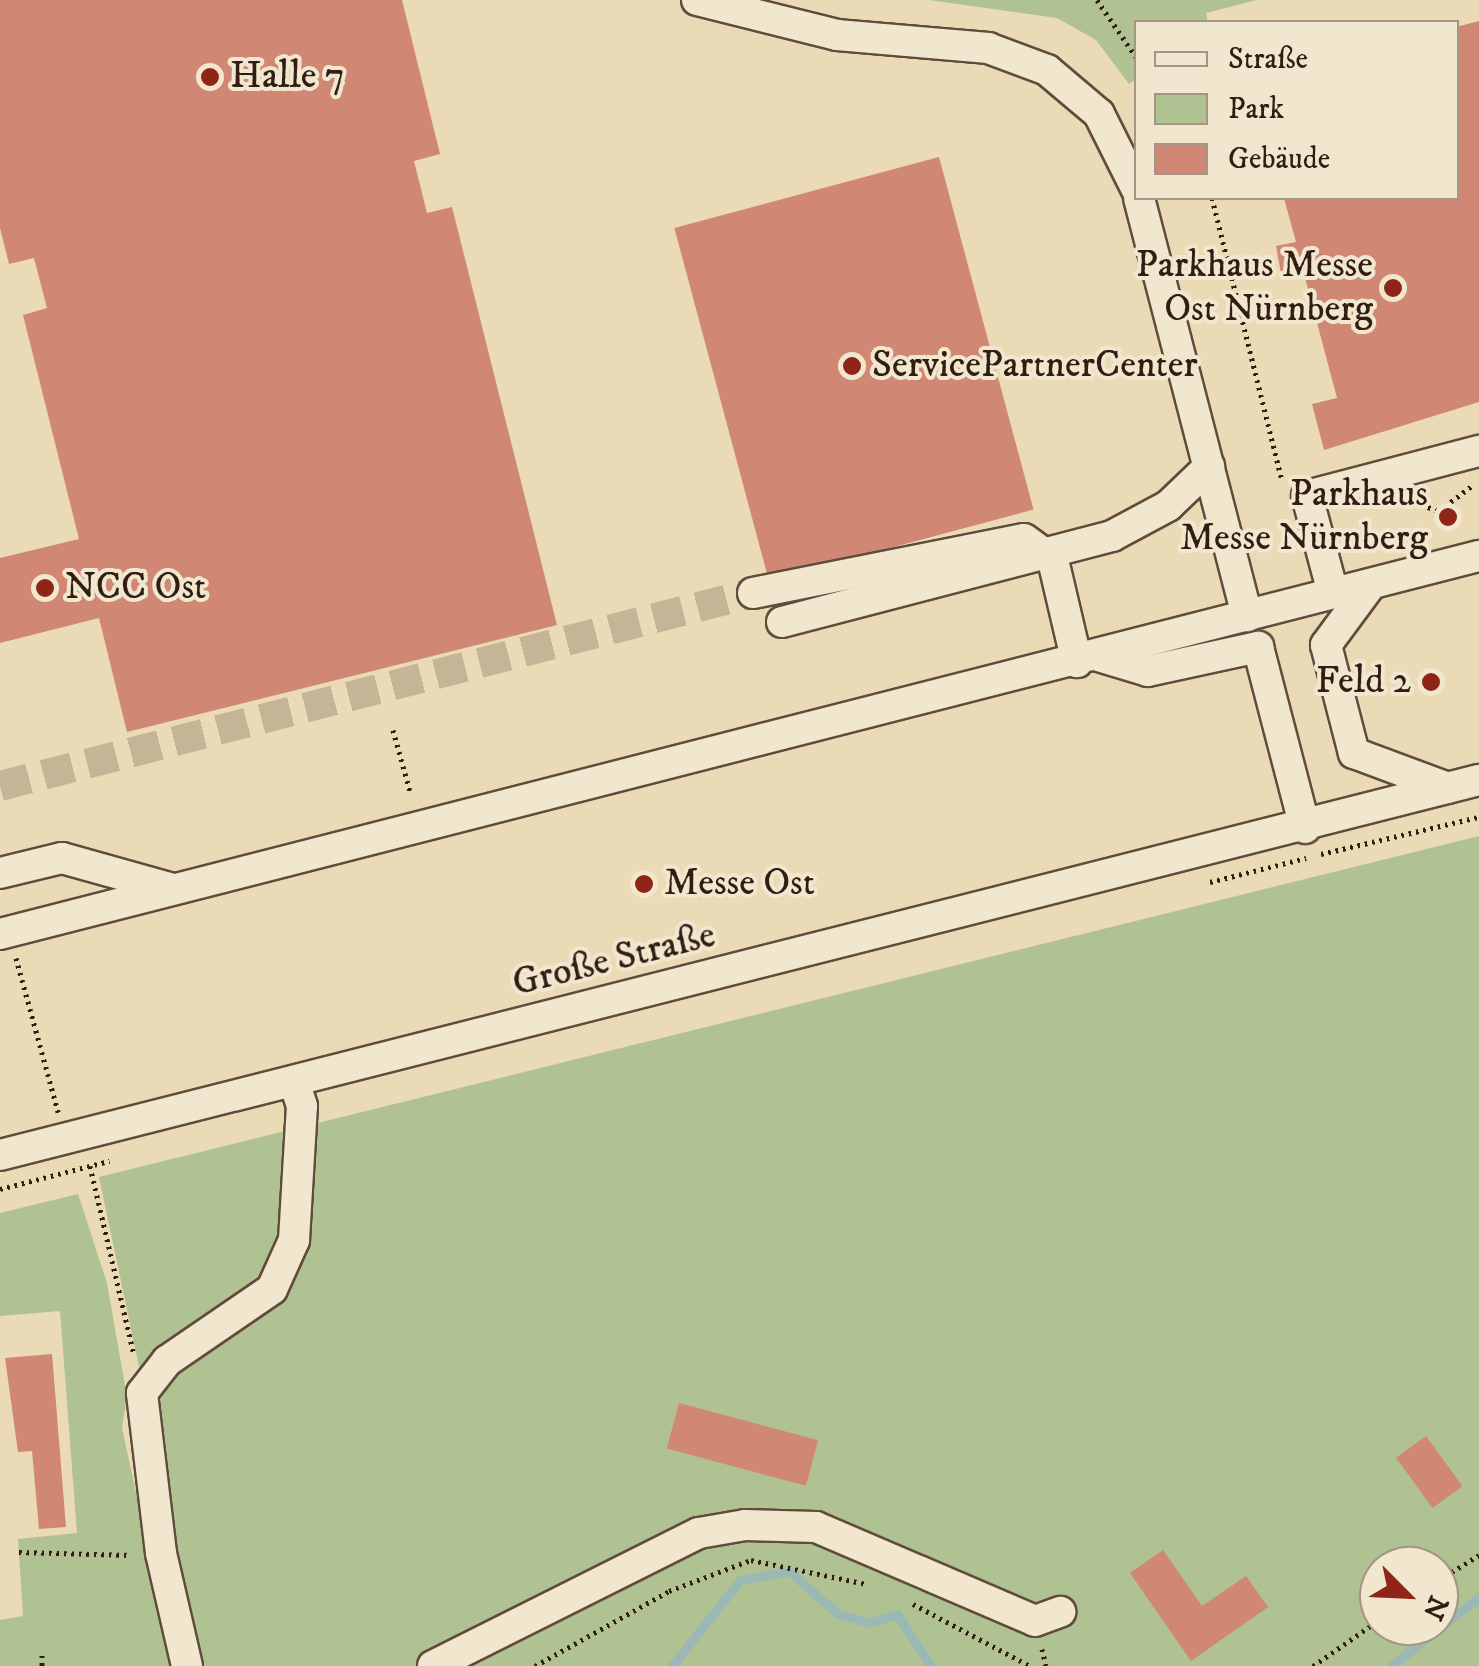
<!DOCTYPE html>
<meta charset="utf-8">
<style>
body{margin:0}
#map{position:relative;width:1479px;height:1666px;overflow:hidden;background:#eadab5;font-family:"IM FELL DW Pica",serif}
div>[style]{position:absolute}
.green>*{inset:0;background:#b0c192}
.stream>*{height:9px;margin:-4.5px;padding:0 4.5px;transform-origin:4.5px;border-radius:4.5px;background:#9ab9b5}
.building>*{inset:0;background:#d08774;transform-origin:0 0}
.minor-tunnel>*{height:30px;margin-top:-15px;transform-origin:0;background:repeating-linear-gradient(90deg,#c5b495 0 30px,transparent 0 45px)}
.path>*{height:5px;margin-top:-2.5px;transform-origin:0;background:repeating-linear-gradient(90deg,#311d13 0 2.5px,transparent 0 7.5px)}
.roads{filter:drop-shadow(2px 0 #5f4c3c) drop-shadow(-2px 0 #5f4c3c) drop-shadow(0 2px #5f4c3c) drop-shadow(0 -2px #5f4c3c)}
.minor>*{height:30px;margin:-15px;padding:0 15px;transform-origin:15px;border-radius:15px;background:#f1e7cf}
.dots>*{width:28px;height:28px;translate:-50% -50%;box-sizing:border-box;border:5px solid #f1e7cf;border-radius:50%}
span{translate:-50% -50%;white-space:nowrap;text-align:center;line-height:1.15;-webkit-text-stroke:8px #f1e7cf;paint-order:stroke}
.poi-label{font-size:38px;color:#311d13}
.left{translate:0 -50%;text-align:left}
.right{translate:-100% -50%;text-align:right}
.street-label{font-size:38px;color:#311d13}
.legend{position:absolute;left:1134px;top:20px;width:325px;height:180px;box-sizing:border-box;background:#f1e7cf;border:2px solid #a49684;margin:0;padding:12px 18px;list-style:none;font-size:30px;color:#311d13}
.legend li{display:flex;align-items:center;gap:20px;height:50px}
.legend b{width:50px;border:2px solid #a49684}
.north{position:absolute;left:1359px;top:1546px;width:100px;height:100px;box-sizing:border-box;background:#f1e7cf;border:2px solid #a49684;border-radius:50%;rotate:114deg;font-size:28px;font-weight:700;line-height:40px;text-align:center;color:#311d13}
.north::after{content:'';display:block;margin:auto;width:35px;height:45px;background:#8f2418;clip-path:polygon(50% 0,100% 100%,50% 72%,0 100%)}
</style>
<div id="map">
<div class="green">
<div style="clip-path:polygon(929px 0,1257px 0,1206px 13px,1208px 22px,1136px 22px,1136px 79px,1129px 84px,1096px 40px,1057px 18px)"></div>
<div style="clip-path:polygon(evenodd,1479px 836px,1479px 1666px,202px 1666px,99px 1177px,1479px 836px,1379px 1566px,1439px 1566px,1439px 1626px,1379px 1626px,1379px 1566px)"></div>
<div style="clip-path:polygon(78px 1194px,107px 1283px,127px 1397px,122px 1428px,174px 1666px,0 1666px,0 1620px,23px 1616px,18px 1539px,77px 1533px,60px 1311px,0 1316px,0 1213px)"></div>
</div>
<div class="stream">
<div style="left:672px;top:1666px;width:110px;rotate:-51.7deg"></div>
<div style="left:740px;top:1580px;width:50px;rotate:-10.4deg"></div>
<div style="left:789px;top:1571px;width:65px;rotate:41.3deg"></div>
<div style="left:838px;top:1614px;width:32px;rotate:16deg"></div>
<div style="left:869px;top:1623px;width:29px;rotate:-18deg"></div>
<div style="left:897px;top:1614px;width:62px;rotate:56.8deg"></div>
<div style="left:1391px;top:1666px;width:112px;rotate:-38.1deg"></div>
</div>
<div class="building">
<div style="clip-path:polygon(0 0,402px 0,440px 154px,414px 161px,427px 213px,452px 207px,557px 625px,127px 732px,99px 618px,0 643px,0 558px,79px 539px,23px 315px,47px 308px,34px 258px,9px 264px,0 228px)"></div>
<div style="clip-path:polygon(1479px 21px,1479px 402px,1324px 450px,1312px 404px,1337px 398px,1304px 274px,1282px 279px,1276px 246px,1296px 242px,1284px 198px,1456px 198px,1456px 27px)"></div>
<div style="left:939px;top:157px;width:365px;height:274px;rotate:75deg"></div>
<div style="clip-path:polygon(52px 1354px,66px 1527px,39px 1529px,32px 1451px,18px 1452px,5px 1358px)"></div>
<div style="left:679px;top:1403px;width:144px;height:47px;rotate:15deg"></div>
<div style="left:1426px;top:1436px;width:62px;height:37px;rotate:54deg"></div>
<div style="clip-path:polygon(1163px 1550px,1202px 1606px,1246px 1576px,1268px 1607px,1191px 1661px,1130px 1573px)"></div>
</div>
<div class="minor-tunnel">
<div style="left:0;top:786px;width:777px;rotate:-14.38deg"></div>
</div>
<div class="path">
<div style="left:1097px;top:0;width:69px;rotate:55.6deg"></div>
<div style="left:1212px;top:198px;width:292px;rotate:76.1deg"></div>
<div style="left:1407px;top:499px;width:34px;rotate:21deg"></div>
<div style="left:1439px;top:511px;width:44px;rotate:-37.6deg"></div>
<div style="left:393px;top:730px;width:67px;rotate:74.5deg"></div>
<div style="left:1321px;top:854px;width:162px;rotate:-13.2deg"></div>
<div style="left:1210px;top:882px;width:99px;rotate:-14deg"></div>
<div style="left:16px;top:958px;width:160px;rotate:74.7deg"></div>
<div style="left:90px;top:1166px;width:194px;rotate:76.9deg"></div>
<div style="left:0;top:1189px;width:113px;rotate:-14.4deg"></div>
<div style="left:19px;top:1552px;width:112px;rotate:1.5deg"></div>
<div style="left:1439px;top:1580px;width:47px;rotate:-32deg"></div>
<div style="left:913px;top:1604px;width:132px;rotate:27.9deg"></div>
<div style="left:1042px;top:1649px;width:17px;rotate:77deg"></div>
<div style="left:42px;top:1655px;width:11px;rotate:90deg"></div>
<div style="left:535px;top:1666px;width:154px;rotate:-29.2deg"></div>
<div style="left:669px;top:1591px;width:88px;rotate:-20.7deg"></div>
<div style="left:751px;top:1560px;width:118px;rotate:11.7deg"></div>
<div style="left:1313px;top:1666px;width:80px;rotate:-34.9deg"></div>
</div>
<div class="roads">
<div class="minor">
<div style="left:697px;top:0;width:144px;rotate:14deg"></div>
<div style="left:837px;top:35px;width:152px;rotate:4.9deg"></div>
<div style="left:988px;top:48px;width:63px;rotate:20.4deg"></div>
<div style="left:1047px;top:70px;width:68px;rotate:40.2deg"></div>
<div style="left:1099px;top:114px;width:83px;rotate:63.4deg"></div>
<div style="left:1139px;top:198px;width:432px;rotate:75.5deg"></div>
<div style="left:1371px;top:584px;width:76px;rotate:126.4deg"></div>
<div style="left:1326px;top:645px;width:112px;rotate:75.5deg"></div>
<div style="left:1354px;top:753px;width:100px;rotate:20.4deg"></div>
<div style="left:753px;top:593px;width:276px;rotate:-11.3deg"></div>
<div style="left:1024px;top:539px;width:36px;rotate:36deg"></div>
<div style="left:1053px;top:560px;width:105px;rotate:76.8deg"></div>
<div style="left:1333px;top:593px;width:100px;rotate:-105deg"></div>
<div style="left:1307px;top:496px;width:178px;rotate:-14.7deg"></div>
<div style="left:782px;top:622px;width:341px;rotate:-14.6deg"></div>
<div style="left:1112px;top:536px;width:64px;rotate:-28.2deg"></div>
<div style="left:1168px;top:506px;width:57px;rotate:-43.6deg"></div>
<div style="left:1098px;top:656px;width:52px;rotate:16.7deg"></div>
<div style="left:1148px;top:671px;width:113px;rotate:-12.3deg"></div>
<div style="left:1258px;top:647px;width:187px;rotate:75.4deg"></div>
<div style="left:0;top:873px;width:64px;rotate:-13.6deg"></div>
<div style="left:62px;top:858px;width:115px;rotate:15.6deg"></div>
<div style="left:0;top:934px;width:1527px;rotate:-14.34deg"></div>
<div style="left:0;top:1155px;width:1526px;rotate:-14.23deg"></div>
<div style="left:187px;top:1666px;width:116px;rotate:-103deg"></div>
<div style="left:161px;top:1553px;width:161px;rotate:-96.8deg"></div>
<div style="left:142px;top:1393px;width:41px;rotate:-52deg"></div>
<div style="left:167px;top:1361px;width:127px;rotate:-34.4deg"></div>
<div style="left:272px;top:1289px;width:54px;rotate:-65.8deg"></div>
<div style="left:294px;top:1240px;width:134px;rotate:-86.6deg"></div>
<div style="left:302px;top:1106px;width:26px;rotate:-108deg"></div>
<div style="left:433px;top:1666px;width:297px;rotate:-26.6deg"></div>
<div style="left:699px;top:1533px;width:47px;rotate:-9.9deg"></div>
<div style="left:745px;top:1525px;width:71px;rotate:1.6deg"></div>
<div style="left:816px;top:1527px;width:238px;rotate:23.2deg"></div>
<div style="left:1035px;top:1621px;width:27px;rotate:-20deg"></div>
</div>
</div>
<div class="dots">
<div style="left:210px;top:77px;background:#8f2418"></div>
<div style="left:1393px;top:288px;background:#8f2418"></div>
<div style="left:852px;top:366px;background:#8f2418"></div>
<div style="left:1448px;top:517px;background:#8f2418"></div>
<div style="left:45px;top:588px;background:#8f2418"></div>
<div style="left:1431px;top:682px;background:#8f2418"></div>
<div style="left:644px;top:884px;background:#8f2418"></div>
</div>
<div class="poi-label">
<span class="left" style="left:230px;top:77px">Halle 7</span>
<span class="right" style="left:1373px;top:288px">Parkhaus Messe<br>Ost Nürnberg</span>
<span class="left" style="left:872px;top:366px">ServicePartnerCenter</span>
<span class="right" style="left:1428px;top:517px">Parkhaus<br>Messe Nürnberg</span>
<span class="left" style="left:65px;top:588px">NCC Ost</span>
<span class="right" style="left:1411px;top:682px">Feld 2</span>
<span class="left" style="left:664px;top:884px">Messe Ost</span>
</div>
<div class="street-label">
<span style="left:614px;top:960px;rotate:-14deg">Große Straße</span>
</div>
<ul class="legend">
<li><b style="height:12px;background:#f1e7cf"></b>Straße</li>
<li><b style="height:28px;background:#b0c192"></b>Park</li>
<li><b style="height:28px;background:#d08774"></b>Gebäude</li>
</ul>
<div class="north">N</div>
</div>
